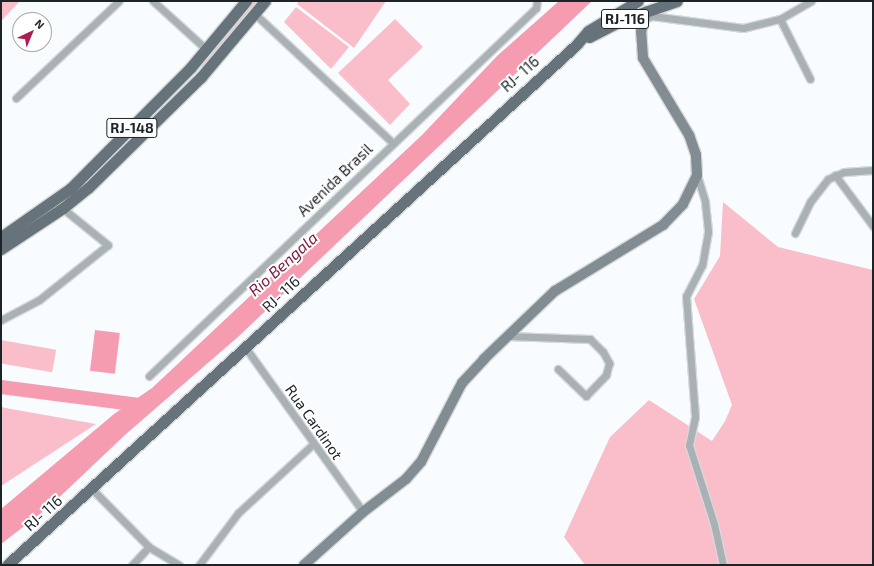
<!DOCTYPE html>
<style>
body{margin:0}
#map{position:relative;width:874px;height:566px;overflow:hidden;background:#f9fcfe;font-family:"Exo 2",sans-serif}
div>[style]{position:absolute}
.green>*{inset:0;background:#fabecb;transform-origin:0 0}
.water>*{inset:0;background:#f69cb1;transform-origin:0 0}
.river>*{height:14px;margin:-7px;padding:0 7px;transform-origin:7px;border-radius:7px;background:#f69cb1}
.roads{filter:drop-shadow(1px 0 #d6d9dc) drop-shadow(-1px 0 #d6d9dc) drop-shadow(0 1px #d6d9dc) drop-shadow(0 -1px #d6d9dc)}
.street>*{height:7px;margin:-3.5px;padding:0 3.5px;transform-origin:3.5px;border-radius:3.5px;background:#aab1b5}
.secondary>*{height:10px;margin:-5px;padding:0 5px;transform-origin:5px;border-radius:5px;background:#828d93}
.primary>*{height:11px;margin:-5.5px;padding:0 5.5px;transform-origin:5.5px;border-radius:5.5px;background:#66737a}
span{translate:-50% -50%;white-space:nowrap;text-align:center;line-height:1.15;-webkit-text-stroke:4px #fff;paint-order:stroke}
.shield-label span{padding:1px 3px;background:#fff;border:1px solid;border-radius:3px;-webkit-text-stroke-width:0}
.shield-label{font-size:14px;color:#1d2427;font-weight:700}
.street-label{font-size:15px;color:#1d2427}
.water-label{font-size:16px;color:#821b3f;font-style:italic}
.frame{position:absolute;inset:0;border:2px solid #1d2427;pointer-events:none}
.north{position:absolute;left:12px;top:12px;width:40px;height:40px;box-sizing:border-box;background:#fff;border:1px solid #a5a7a9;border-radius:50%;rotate:44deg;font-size:11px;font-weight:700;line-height:16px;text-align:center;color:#1d2427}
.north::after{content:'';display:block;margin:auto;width:14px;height:18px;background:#ad1c53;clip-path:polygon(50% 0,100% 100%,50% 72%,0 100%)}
</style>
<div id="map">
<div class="green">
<div style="clip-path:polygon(1px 1px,20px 1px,1px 21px)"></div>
<div style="clip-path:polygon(251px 1px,261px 1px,206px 72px,198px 62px)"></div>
<div style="clip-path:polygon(299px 1px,386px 1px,354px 48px,297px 4px)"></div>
<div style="clip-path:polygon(296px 7px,349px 47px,331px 69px,284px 22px)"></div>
<div style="clip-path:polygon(395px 19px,423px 47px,388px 80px,410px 104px,390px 125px,338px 73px)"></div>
<div style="clip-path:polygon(723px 202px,778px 247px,873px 270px,873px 565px,585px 565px,564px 537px,610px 437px,649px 400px,712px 441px,725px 421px,732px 405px,694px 299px,720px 256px)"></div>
<div style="left:1px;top:340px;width:56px;height:23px;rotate:10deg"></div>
<div style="clip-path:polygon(1px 407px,11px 409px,96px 424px,1px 486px)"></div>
</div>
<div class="water">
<div style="clip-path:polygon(559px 1px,592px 1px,239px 336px,126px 434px,49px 507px,1px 544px,1px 509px,114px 414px,152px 388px,422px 135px,498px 55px)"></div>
<div style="left:95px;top:330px;width:25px;height:41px;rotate:7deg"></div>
</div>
<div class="river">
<div style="left:1px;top:387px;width:147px;rotate:7.4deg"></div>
</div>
<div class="roads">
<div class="street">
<div style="left:153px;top:1px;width:72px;rotate:42.2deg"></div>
<div style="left:255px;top:14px;width:189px;rotate:43.1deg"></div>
<div style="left:645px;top:19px;width:8px;rotate:-23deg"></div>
<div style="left:652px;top:16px;width:92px;rotate:7.5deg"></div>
<div style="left:743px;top:28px;width:38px;rotate:-14deg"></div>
<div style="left:780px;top:19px;width:36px;rotate:-30deg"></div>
<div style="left:780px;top:19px;width:67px;rotate:63.4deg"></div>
<div style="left:16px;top:98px;width:141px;rotate:-43.3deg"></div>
<div style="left:697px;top:175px;width:28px;rotate:73deg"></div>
<div style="left:705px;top:202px;width:30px;rotate:84deg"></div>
<div style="left:708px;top:232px;width:34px;rotate:100deg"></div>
<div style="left:702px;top:265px;width:35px;rotate:117deg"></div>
<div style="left:686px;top:296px;width:121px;rotate:85.7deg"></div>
<div style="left:695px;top:417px;width:29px;rotate:102deg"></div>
<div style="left:689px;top:445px;width:83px;rotate:72.4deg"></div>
<div style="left:714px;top:524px;width:42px;rotate:77.6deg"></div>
<div style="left:835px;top:175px;width:64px;rotate:53.3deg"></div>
<div style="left:795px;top:233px;width:34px;rotate:-64deg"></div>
<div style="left:810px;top:202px;width:29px;rotate:-52deg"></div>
<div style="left:828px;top:179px;width:17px;rotate:-24deg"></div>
<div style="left:844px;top:172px;width:29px;rotate:-4deg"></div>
<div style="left:1px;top:320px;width:43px;rotate:-27.8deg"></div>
<div style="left:39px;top:300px;width:88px;rotate:-38.6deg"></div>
<div style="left:108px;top:245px;width:60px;rotate:-141deg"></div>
<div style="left:508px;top:336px;width:82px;rotate:2.1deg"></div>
<div style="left:590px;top:339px;width:18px;rotate:45deg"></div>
<div style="left:603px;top:352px;width:13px;rotate:61deg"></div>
<div style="left:609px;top:363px;width:12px;rotate:104deg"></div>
<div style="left:606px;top:375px;width:29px;rotate:134deg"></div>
<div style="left:586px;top:396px;width:39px;rotate:-136deg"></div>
<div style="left:245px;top:347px;width:203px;rotate:54.4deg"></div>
<div style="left:149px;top:376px;width:534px;rotate:-43.56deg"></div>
<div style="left:536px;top:8px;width:7px;rotate:-82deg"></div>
<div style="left:92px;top:489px;width:81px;rotate:45.5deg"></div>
<div style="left:149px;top:547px;width:35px;rotate:31deg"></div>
<div style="left:132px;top:565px;width:25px;rotate:-47deg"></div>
<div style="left:199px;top:565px;width:65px;rotate:-53.1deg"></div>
<div style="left:238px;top:513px;width:102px;rotate:-42.6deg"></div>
</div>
<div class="secondary">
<div style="left:304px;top:565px;width:79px;rotate:-41.9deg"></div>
<div style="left:363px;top:512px;width:54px;rotate:-37.5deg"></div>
<div style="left:406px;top:479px;width:23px;rotate:-49deg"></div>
<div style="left:421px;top:462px;width:89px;rotate:-62.6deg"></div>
<div style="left:462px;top:383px;width:33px;rotate:-47deg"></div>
<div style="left:484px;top:359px;width:98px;rotate:-43.8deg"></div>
<div style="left:555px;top:291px;width:127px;rotate:-31.4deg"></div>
<div style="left:663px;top:225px;width:29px;rotate:-46deg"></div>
<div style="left:683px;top:204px;width:32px;rotate:-64deg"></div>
<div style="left:697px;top:175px;width:20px;rotate:-93deg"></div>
<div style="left:696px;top:155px;width:21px;rotate:-109deg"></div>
<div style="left:689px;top:135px;width:90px;rotate:-120.9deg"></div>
<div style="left:643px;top:58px;width:26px;rotate:-94deg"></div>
<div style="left:641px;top:32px;width:21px;rotate:-76deg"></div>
</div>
<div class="primary">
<div style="left:589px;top:37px;width:37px;rotate:-27deg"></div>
<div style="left:622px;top:20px;width:58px;rotate:-19.1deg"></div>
<div style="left:1px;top:237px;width:85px;rotate:-35deg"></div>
<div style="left:71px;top:188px;width:170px;rotate:-45.2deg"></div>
<div style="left:191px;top:67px;width:86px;rotate:-50.2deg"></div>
<div style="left:1px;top:249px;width:74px;rotate:-33.5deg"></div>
<div style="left:63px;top:208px;width:33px;rotate:-39deg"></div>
<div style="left:89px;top:187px;width:157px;rotate:-44.5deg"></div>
<div style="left:201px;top:77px;width:99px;rotate:-49.9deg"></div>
<div style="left:7px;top:565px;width:771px;rotate:-42.42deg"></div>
<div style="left:576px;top:45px;width:18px;rotate:-49deg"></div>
<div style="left:588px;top:31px;width:58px;rotate:-31deg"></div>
</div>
</div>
<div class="shield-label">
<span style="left:625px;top:19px">RJ-116</span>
<span style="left:132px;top:128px">RJ-148</span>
</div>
<div class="street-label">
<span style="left:520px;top:74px;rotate:-42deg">RJ- 116</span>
<span style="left:335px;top:180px;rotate:-44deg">Avenida Brasil</span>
<span style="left:281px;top:294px;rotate:-43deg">RJ- 116</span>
<span style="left:314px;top:422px;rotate:55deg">Rua Cardinot</span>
<span style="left:43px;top:513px;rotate:-42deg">RJ- 116</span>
</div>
<div class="water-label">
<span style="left:283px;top:264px;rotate:-42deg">Rio Bengala</span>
</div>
<div class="frame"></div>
<div class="north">N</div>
</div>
